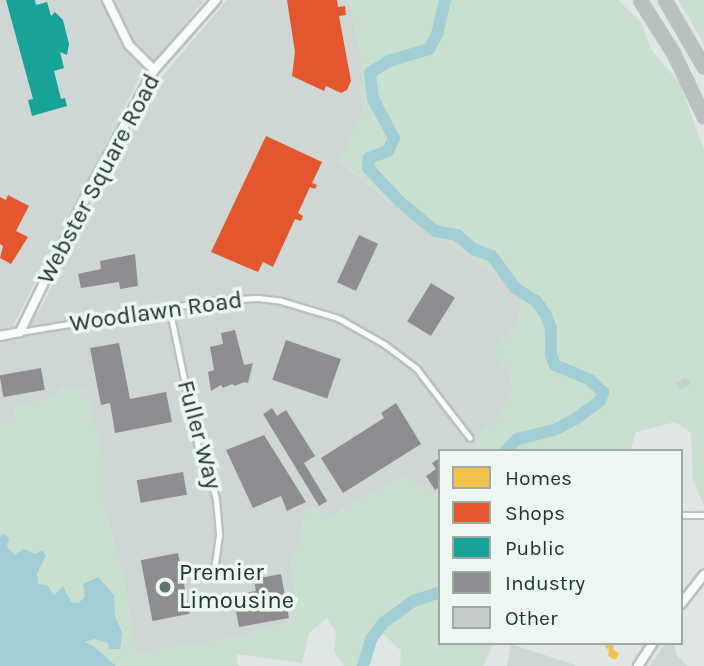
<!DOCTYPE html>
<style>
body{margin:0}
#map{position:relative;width:704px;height:666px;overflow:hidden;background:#e0e6e3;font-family:Karla,sans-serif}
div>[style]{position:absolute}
.built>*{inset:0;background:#ced7d3}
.green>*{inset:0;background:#c9dfcf}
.water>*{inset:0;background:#a1ced4}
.homes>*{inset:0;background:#f2c14e}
.shops>*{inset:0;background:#e4572e}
.public>*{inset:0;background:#17a398}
.industry>*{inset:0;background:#8d8d92;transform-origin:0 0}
.river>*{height:12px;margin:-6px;padding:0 6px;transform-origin:6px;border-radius:6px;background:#a1ced4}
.building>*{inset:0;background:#c7cdca;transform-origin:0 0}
.roads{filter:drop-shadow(2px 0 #b9c2be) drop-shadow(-2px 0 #b9c2be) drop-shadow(0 2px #b9c2be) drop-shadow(0 -2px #b9c2be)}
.street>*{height:5px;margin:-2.5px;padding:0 2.5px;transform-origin:2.5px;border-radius:2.5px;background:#fafbfb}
.secondary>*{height:8px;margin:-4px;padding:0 4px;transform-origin:4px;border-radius:4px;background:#fafbfb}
.highway>*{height:10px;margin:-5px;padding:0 5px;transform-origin:5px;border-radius:5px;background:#b9c0be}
.dots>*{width:19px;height:19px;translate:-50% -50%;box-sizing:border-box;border:4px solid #edf6f1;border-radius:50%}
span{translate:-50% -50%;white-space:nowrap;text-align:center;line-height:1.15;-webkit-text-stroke:7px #edf6f1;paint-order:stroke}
.street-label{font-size:24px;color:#203731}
.poi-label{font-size:24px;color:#203731}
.left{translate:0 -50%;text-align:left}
.legend{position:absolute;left:438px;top:449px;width:245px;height:196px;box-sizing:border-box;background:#edf6f1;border:2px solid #9baaa4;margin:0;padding:9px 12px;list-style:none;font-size:21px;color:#203731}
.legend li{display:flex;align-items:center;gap:14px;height:35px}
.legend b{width:35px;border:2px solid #9baaa4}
</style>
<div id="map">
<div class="built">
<div style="clip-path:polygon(0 0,205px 0,140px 77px,13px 326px,38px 313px,155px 85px,227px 0,350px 0,362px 65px,362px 111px,340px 162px,408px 217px,501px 277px,522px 300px,518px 323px,493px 352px,509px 371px,513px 391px,498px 419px,475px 437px,480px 443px,472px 451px,440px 451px,440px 497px,404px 475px,330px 517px,304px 513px,300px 543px,290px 558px,294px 581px,294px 621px,233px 638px,136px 653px,124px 576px,103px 504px,103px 454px,66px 385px,48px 399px,14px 405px,17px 424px,0 425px)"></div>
<div style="clip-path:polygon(665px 643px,674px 643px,676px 654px,687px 666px,650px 666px)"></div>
<div style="clip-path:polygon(511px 644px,569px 663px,576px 666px,507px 666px)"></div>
</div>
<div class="green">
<div style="clip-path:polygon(350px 0,618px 0,641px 22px,651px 49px,680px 84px,704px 150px,704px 506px,693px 480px,691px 433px,675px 422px,636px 432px,630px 451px,472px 451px,480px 443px,475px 437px,498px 419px,513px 391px,509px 371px,493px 352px,518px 323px,522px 300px,501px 277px,408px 217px,340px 161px,362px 111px,362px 65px)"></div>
<div style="clip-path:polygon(678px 0,704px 0,704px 45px,690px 19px)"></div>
<div style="clip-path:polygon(66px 385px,86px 390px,103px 454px,103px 505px,124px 576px,137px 653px,233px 638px,294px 621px,294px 581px,290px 558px,300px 543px,304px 513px,312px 507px,331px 517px,404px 475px,440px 497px,440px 643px,494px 643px,483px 666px,400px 666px,401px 651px,376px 627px,362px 666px,344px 666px,334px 651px,336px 632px,327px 618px,309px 633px,302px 663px,236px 654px,238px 666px,0 666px,0 425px,17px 424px,14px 405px,48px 399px)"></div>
</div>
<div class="water">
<div style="clip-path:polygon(3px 534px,9px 538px,7px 547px,15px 555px,23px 549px,36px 554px,42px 550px,46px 555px,37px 574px,38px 584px,47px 585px,54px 595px,63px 586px,71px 602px,79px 603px,85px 596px,83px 584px,98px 577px,114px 595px,115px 617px,122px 632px,120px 649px,109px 649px,108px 643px,95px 639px,84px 642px,93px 646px,116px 666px,0 666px,0 537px)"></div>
</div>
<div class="homes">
<div style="clip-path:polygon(608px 643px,614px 646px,613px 649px,619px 654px,615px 660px,608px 656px,609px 650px,605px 647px)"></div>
</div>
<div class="shops">
<div style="clip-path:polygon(287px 0,337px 0,338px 7px,345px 6px,346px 15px,339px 16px,351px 81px,347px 90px,341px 93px,326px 86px,324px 91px,292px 76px,295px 52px)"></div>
<div style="clip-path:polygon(266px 136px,322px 162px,312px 183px,317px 185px,315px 189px,310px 187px,298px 213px,303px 216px,301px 221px,295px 219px,273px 267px,263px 262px,258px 272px,211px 252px)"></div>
<div style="clip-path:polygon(8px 195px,29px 206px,16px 231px,28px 237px,11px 264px,0 258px,3px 246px,0 244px,0 197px,6px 200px)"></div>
</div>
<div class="public">
<div style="clip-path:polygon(6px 0,35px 0,36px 5px,47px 2px,51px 16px,55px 12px,63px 20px,69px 44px,67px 55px,60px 52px,64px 68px,54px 71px,61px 99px,65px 98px,67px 106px,32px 116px,28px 100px,33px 99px)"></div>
</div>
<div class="industry">
<div style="left:359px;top:235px;width:21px;height:52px;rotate:25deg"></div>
<div style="clip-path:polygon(135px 254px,138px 286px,120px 289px,119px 282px,81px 288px,78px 274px,101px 269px,100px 261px)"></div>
<div style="left:431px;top:283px;width:28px;height:45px;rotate:32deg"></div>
<div style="clip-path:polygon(235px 330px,244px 365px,253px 363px,248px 383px,244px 382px,235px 386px,232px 384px,223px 388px,221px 385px,211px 391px,208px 372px,214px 370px,210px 347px,223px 344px,221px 333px)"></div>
<div style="left:286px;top:340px;width:58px;height:42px;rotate:19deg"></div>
<div style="clip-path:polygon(119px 343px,130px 399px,166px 392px,172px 422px,115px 433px,110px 403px,101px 405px,90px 348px)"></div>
<div style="left:41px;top:368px;width:22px;height:42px;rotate:80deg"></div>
<div style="clip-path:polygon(396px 403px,421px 444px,343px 493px,321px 458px,384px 418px,381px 413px)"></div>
<div style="clip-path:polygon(272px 408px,277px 416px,286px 410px,315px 456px,304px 463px,327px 501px,319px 506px,263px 414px)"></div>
<div style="clip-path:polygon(264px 435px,306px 502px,287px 511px,281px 496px,253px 508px,226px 450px)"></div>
<div style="clip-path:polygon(440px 458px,440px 487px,435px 490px,426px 476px,436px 469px,432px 463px)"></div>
<div style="left:183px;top:472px;width:23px;height:47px;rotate:80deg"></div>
<div style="left:178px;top:553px;width:62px;height:38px;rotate:79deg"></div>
<div style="clip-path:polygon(281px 574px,289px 618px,239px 627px,233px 595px,256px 591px,254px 579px)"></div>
</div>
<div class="river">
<div style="left:445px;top:0;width:35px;rotate:103deg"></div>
<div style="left:437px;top:34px;width:17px;rotate:118deg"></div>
<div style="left:429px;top:49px;width:42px;rotate:163.3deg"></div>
<div style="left:389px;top:61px;width:22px;rotate:148deg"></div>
<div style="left:370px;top:73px;width:26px;rotate:83deg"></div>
<div style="left:373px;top:99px;width:44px;rotate:61.7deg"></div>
<div style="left:394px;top:138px;width:14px;rotate:115deg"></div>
<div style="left:388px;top:151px;width:20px;rotate:160deg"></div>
<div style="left:369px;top:158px;width:10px;rotate:96deg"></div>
<div style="left:368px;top:168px;width:47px;rotate:46.7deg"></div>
<div style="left:400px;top:202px;width:45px;rotate:39.6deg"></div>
<div style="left:435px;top:231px;width:22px;rotate:10deg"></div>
<div style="left:457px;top:235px;width:21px;rotate:41deg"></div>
<div style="left:473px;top:249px;width:20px;rotate:20deg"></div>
<div style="left:492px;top:256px;width:39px;rotate:54deg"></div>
<div style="left:515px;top:288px;width:25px;rotate:32deg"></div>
<div style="left:536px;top:301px;width:17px;rotate:54deg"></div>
<div style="left:546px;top:315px;width:15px;rotate:70deg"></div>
<div style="left:551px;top:329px;width:26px;rotate:90deg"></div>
<div style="left:551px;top:355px;width:11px;rotate:68deg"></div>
<div style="left:555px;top:365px;width:38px;rotate:23deg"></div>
<div style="left:590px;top:380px;width:18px;rotate:43deg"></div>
<div style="left:603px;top:392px;width:9px;rotate:108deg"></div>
<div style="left:600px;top:401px;width:29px;rotate:144deg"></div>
<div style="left:577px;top:418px;width:26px;rotate:152deg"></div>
<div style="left:554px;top:430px;width:38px;rotate:166deg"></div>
<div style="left:517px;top:439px;width:16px;rotate:133deg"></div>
<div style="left:363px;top:666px;width:28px;rotate:-73deg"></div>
<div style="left:371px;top:639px;width:20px;rotate:-53deg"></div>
<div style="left:383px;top:623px;width:37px;rotate:-36deg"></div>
<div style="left:413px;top:601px;width:28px;rotate:-18deg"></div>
</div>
<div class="building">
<div style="left:686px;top:377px;width:8px;height:12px;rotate:60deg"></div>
</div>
<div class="roads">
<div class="street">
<div style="left:169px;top:307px;width:148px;rotate:78.3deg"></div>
<div style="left:199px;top:452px;width:23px;rotate:65deg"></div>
<div style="left:209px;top:473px;width:27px;rotate:75deg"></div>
<div style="left:216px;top:499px;width:36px;rotate:85deg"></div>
<div style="left:219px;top:535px;width:29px;rotate:98deg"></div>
<div style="left:20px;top:332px;width:198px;rotate:-9.3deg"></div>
<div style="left:215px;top:300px;width:43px;rotate:-2.7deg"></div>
<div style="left:258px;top:298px;width:23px;rotate:7deg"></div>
<div style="left:281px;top:301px;width:59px;rotate:16.6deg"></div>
<div style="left:338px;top:318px;width:53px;rotate:29.5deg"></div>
<div style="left:384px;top:344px;width:40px;rotate:37deg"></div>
<div style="left:416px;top:368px;width:88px;rotate:52.4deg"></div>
<div style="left:683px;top:515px;width:21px"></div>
</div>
<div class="secondary">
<div style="left:107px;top:0;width:50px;rotate:63.9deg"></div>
<div style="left:129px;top:45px;width:35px;rotate:45deg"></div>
<div style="left:0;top:336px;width:20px;rotate:-11deg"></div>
<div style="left:20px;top:332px;width:151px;rotate:-64.1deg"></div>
<div style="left:86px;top:196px;width:143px;rotate:-61.6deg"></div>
<div style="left:154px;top:70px;width:94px;rotate:-48.5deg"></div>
<div style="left:681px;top:604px;width:37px;rotate:-52deg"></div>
<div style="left:638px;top:666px;width:27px;rotate:-57deg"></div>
</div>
<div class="highway">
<div style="left:640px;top:0;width:64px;rotate:57.8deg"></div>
<div style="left:674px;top:54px;width:70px;rotate:64.5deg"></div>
<div style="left:665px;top:0;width:78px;rotate:59.8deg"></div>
</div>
</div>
<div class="dots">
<div style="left:165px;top:587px;background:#63746f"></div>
</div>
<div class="street-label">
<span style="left:99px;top:179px;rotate:-62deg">Webster Square Road</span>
<span style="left:156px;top:312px;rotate:-8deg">Woodlawn Road</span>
<span style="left:199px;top:435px;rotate:75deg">Fuller Way</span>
</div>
<div class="poi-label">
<span class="left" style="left:179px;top:587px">Premier<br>Limousine</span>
</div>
<ul class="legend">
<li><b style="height:19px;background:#f2c14e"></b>Homes</li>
<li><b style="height:19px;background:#e4572e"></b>Shops</li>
<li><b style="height:19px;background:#17a398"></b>Public</li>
<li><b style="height:19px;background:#8d8d92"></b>Industry</li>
<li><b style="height:19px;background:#c7cdca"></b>Other</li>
</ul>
</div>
